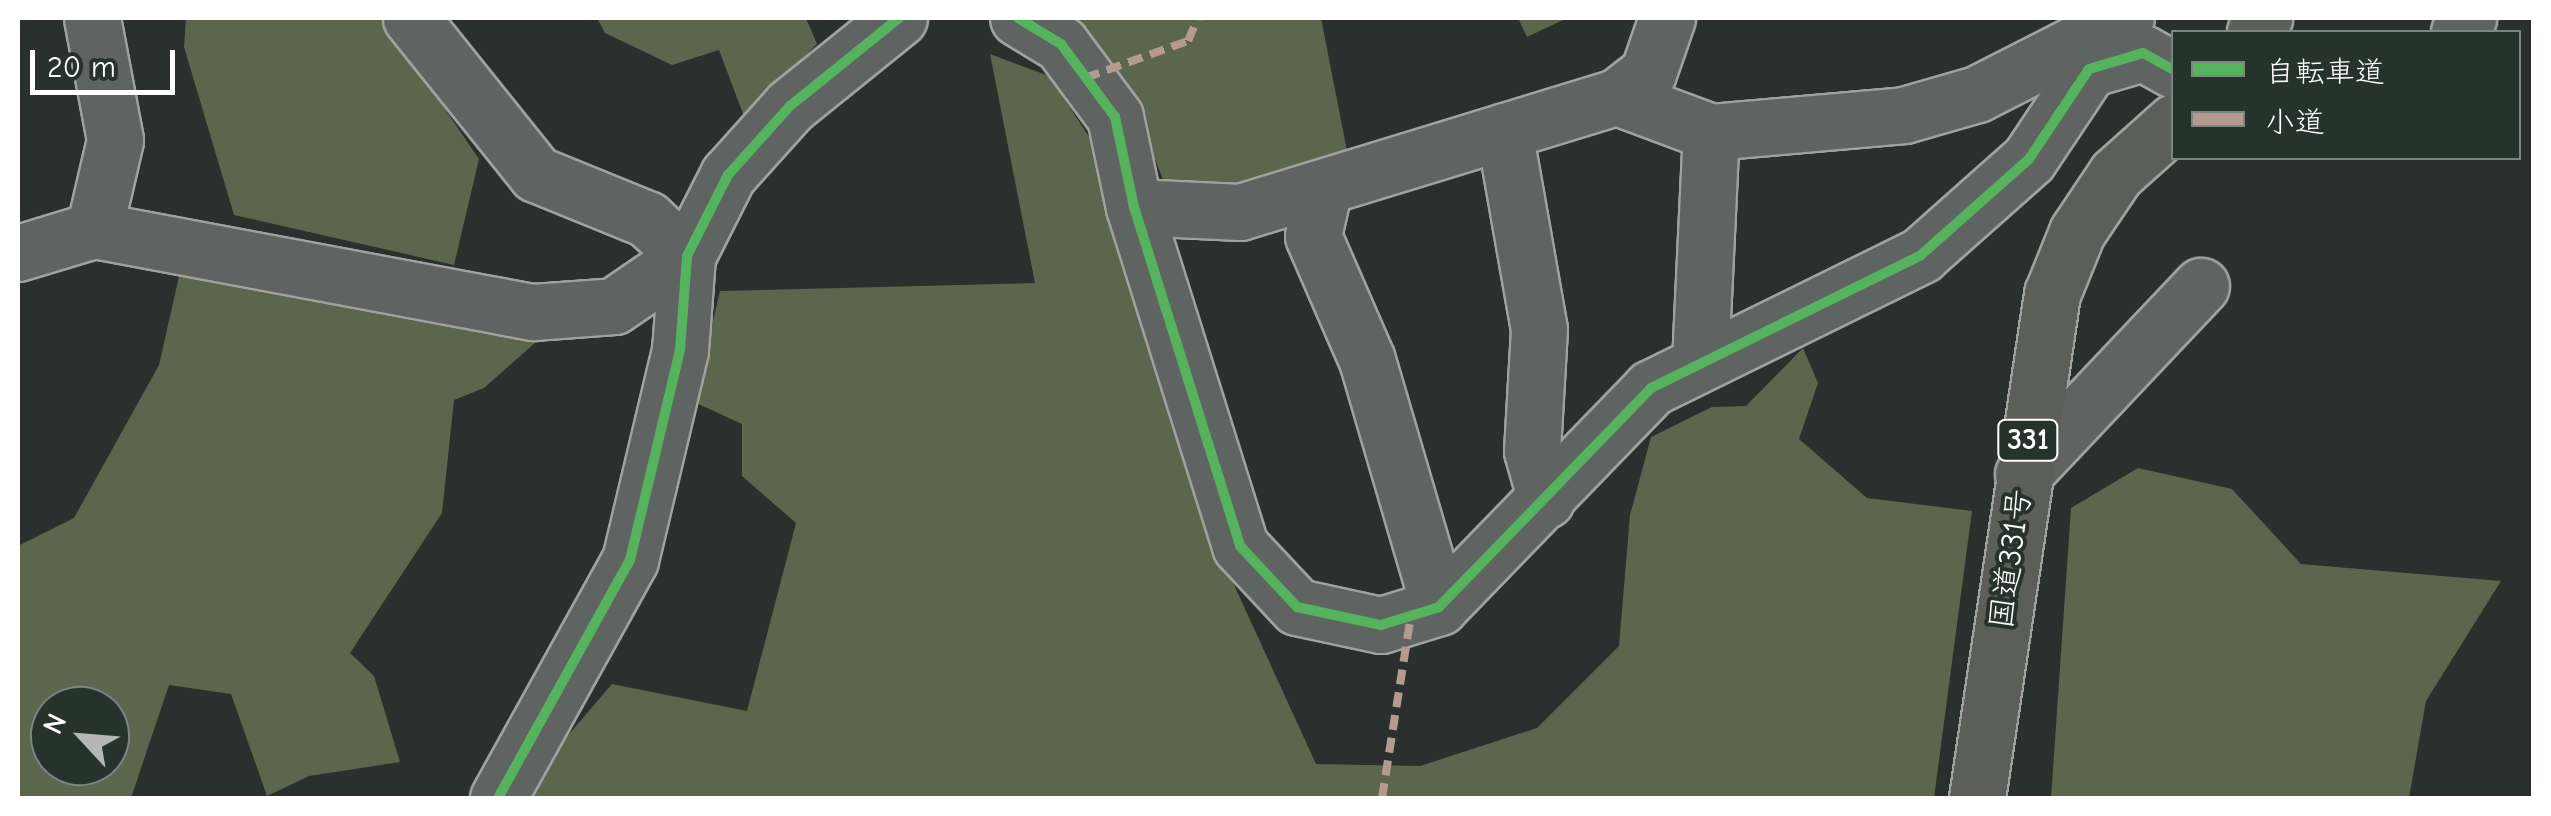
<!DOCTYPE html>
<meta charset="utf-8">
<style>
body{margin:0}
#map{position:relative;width:2551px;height:816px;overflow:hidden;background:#29302d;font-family:"Comic Neue","Klee One",sans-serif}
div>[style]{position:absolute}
.green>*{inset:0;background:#5a674c}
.roads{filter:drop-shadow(2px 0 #9fa2a0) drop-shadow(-2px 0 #9fa2a0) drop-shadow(0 2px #9fa2a0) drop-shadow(0 -2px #9fa2a0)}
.minor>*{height:55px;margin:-27.5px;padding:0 27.5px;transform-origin:27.5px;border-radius:27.5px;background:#5f6362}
.highway>*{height:55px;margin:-27.5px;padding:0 27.5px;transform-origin:27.5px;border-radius:27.5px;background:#5c5e59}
.quiet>*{height:8px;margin-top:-4px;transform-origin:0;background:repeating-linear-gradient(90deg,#b69a8f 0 15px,transparent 0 23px)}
.cycleway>*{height:10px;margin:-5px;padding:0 5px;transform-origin:5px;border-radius:5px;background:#56b35d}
span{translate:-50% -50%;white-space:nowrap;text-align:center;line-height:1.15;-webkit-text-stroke:8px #26332d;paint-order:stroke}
.shield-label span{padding:2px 8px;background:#26332d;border:2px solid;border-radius:8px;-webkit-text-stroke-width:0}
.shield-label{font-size:30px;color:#fff;font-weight:700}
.street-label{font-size:32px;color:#fff}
.frame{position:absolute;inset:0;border:20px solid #fff;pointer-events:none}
.legend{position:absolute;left:2171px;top:30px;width:350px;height:130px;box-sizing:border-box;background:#26332d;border:2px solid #7d8581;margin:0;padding:12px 18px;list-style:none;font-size:30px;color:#fff}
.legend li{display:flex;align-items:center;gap:20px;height:50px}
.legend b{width:50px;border:2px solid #7d8581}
.north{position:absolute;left:30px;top:686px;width:100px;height:100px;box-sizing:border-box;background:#26332d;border:2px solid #7d8581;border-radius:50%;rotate:296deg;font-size:28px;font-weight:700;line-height:40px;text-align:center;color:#fff}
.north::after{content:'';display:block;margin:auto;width:35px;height:45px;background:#b4b7b6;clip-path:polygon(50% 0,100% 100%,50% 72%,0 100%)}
.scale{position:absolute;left:30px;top:50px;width:145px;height:45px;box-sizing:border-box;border:5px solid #fff;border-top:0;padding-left:12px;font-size:30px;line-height:35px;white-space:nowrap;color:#fff;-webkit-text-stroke:8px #26332d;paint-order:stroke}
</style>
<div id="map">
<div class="green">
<div style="clip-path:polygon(186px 18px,383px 18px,479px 159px,454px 265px,234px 215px,184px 47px)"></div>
<div style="clip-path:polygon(597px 18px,806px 18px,817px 44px,745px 119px,719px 50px,672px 65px,605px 33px)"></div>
<div style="clip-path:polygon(1077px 18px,1321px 18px,1348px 156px,1226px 190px,1167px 189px,1126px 88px)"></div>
<div style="clip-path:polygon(1518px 18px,1565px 18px,1565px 19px,1527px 37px)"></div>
<div style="clip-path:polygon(990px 54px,1049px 76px,1111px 170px,1219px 552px,1316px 764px,1420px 766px,1537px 728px,1619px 646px,1630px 515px,1651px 437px,1712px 407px,1746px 406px,1803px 348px,1818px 383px,1799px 439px,1867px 498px,1972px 511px,1934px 798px,531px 798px,546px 761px,612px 684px,747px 711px,796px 523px,742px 476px,742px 424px,694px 402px,720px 291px,1035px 283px)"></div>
<div style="clip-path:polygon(evenodd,180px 272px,537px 341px,484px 388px,454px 400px,442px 513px,350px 653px,374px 676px,400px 762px,309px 776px,267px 796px,231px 694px,169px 685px,131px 798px,18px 798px,18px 546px,74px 518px,159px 365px,180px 272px,50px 706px,110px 706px,110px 766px,50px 766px,50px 706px)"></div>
<div style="clip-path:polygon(2138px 468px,2232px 489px,2301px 564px,2501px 581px,2426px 701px,2409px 798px,2051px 798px,2071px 508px)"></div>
</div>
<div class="roads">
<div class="minor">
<div style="left:92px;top:18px;width:124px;rotate:79.3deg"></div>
<div style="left:115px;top:140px;width:92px;rotate:103.1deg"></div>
<div style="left:411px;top:18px;width:200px;rotate:51.3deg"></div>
<div style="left:536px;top:174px;width:120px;rotate:22.1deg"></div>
<div style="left:647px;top:219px;width:54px;rotate:42.8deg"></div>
<div style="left:1018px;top:18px;width:50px;rotate:31.2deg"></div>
<div style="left:1061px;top:44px;width:91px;rotate:53.5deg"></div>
<div style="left:1115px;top:117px;width:92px;rotate:78.1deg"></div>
<div style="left:1134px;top:207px;width:355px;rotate:72.6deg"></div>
<div style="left:1240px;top:546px;width:83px;rotate:46.9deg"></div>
<div style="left:1297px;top:607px;width:86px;rotate:12.1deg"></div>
<div style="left:1381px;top:625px;width:61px;rotate:-17.2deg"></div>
<div style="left:1439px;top:607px;width:305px;rotate:-45.9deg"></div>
<div style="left:1651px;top:388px;width:301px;rotate:-26.2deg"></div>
<div style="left:1921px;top:255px;width:144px;rotate:-41.6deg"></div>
<div style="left:2029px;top:159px;width:108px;rotate:-56.3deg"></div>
<div style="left:2089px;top:69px;width:56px;rotate:-16.5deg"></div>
<div style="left:2143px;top:53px;width:35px;rotate:29deg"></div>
<div style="left:2459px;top:32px;width:17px;rotate:-57deg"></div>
<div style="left:1617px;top:97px;width:100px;rotate:20.4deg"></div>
<div style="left:1711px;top:132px;width:194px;rotate:-5deg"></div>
<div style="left:1904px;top:115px;width:76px;rotate:-16deg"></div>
<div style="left:1977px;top:94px;width:167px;rotate:-27deg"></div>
<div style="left:1504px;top:131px;width:201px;rotate:80deg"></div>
<div style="left:1539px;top:329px;width:122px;rotate:93.3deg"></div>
<div style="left:1532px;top:451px;width:51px;rotate:74.1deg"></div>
<div style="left:1324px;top:187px;width:50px;rotate:102.7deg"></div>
<div style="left:1313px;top:236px;width:135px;rotate:66.5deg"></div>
<div style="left:1367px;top:360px;width:257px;rotate:73.7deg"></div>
<div style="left:1134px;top:207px;width:106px;rotate:2.7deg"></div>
<div style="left:1240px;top:212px;width:394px;rotate:-17deg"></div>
<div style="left:1617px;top:97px;width:39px;rotate:-38deg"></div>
<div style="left:1648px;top:73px;width:58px;rotate:-70.9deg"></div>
<div style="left:18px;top:253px;width:79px;rotate:-16.8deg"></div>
<div style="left:94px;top:230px;width:447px;rotate:10.6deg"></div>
<div style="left:533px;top:312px;width:81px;rotate:-4.2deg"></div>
<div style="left:614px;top:306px;width:88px;rotate:-34.4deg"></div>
<div style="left:1700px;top:362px;width:230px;rotate:-87.3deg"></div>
<div style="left:2023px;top:474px;width:259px;rotate:-46.6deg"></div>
<div style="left:498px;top:798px;width:272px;rotate:-61deg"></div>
<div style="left:630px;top:560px;width:216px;rotate:-76.6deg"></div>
<div style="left:680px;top:350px;width:94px;rotate:-85.7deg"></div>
<div style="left:687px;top:256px;width:91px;rotate:-63.2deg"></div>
<div style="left:728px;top:175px;width:93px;rotate:-48.1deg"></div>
<div style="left:790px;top:106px;width:140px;rotate:-38.9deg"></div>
</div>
<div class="highway">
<div style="left:2255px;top:32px;width:17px;rotate:-57deg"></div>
<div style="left:1977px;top:798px;width:510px;rotate:-81.54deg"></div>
<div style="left:2052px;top:294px;width:67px;rotate:-68deg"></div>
<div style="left:2077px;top:232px;width:70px;rotate:-56.1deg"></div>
<div style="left:2116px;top:174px;width:78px;rotate:-41.9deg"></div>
</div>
</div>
<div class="quiet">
<div style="left:1085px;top:78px;width:109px;rotate:-19.8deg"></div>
<div style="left:1188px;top:41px;width:25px;rotate:-67deg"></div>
<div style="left:1382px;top:798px;width:185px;rotate:-81deg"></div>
</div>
<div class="cycleway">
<div style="left:1018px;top:18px;width:50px;rotate:31.2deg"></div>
<div style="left:1061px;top:44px;width:91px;rotate:53.5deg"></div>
<div style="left:1115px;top:117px;width:92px;rotate:78.1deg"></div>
<div style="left:1134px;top:207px;width:355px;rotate:72.6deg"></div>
<div style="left:1240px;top:546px;width:83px;rotate:46.9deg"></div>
<div style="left:1297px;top:607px;width:86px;rotate:12.1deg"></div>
<div style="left:1381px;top:625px;width:61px;rotate:-17.2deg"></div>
<div style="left:1439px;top:607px;width:305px;rotate:-45.9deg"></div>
<div style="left:1651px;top:388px;width:301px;rotate:-26.2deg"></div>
<div style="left:1921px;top:255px;width:144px;rotate:-41.6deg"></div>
<div style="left:2029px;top:159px;width:108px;rotate:-56.3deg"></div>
<div style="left:2089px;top:69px;width:56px;rotate:-16.5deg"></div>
<div style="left:2143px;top:53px;width:35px;rotate:29deg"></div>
<div style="left:498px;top:798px;width:272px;rotate:-61deg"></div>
<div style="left:630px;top:560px;width:216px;rotate:-76.6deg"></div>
<div style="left:680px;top:350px;width:94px;rotate:-85.7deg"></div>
<div style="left:687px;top:256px;width:91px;rotate:-63.2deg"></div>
<div style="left:728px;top:175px;width:93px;rotate:-48.1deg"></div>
<div style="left:790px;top:106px;width:140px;rotate:-38.9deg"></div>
</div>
<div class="shield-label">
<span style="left:2028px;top:440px">331</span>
</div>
<div class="street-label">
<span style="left:2011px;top:559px;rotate:-82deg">国道331号</span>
</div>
<div class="frame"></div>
<ul class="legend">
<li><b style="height:12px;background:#56b35d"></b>自転車道</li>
<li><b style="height:12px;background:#b69a8f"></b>小道</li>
</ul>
<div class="north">N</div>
<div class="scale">20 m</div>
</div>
